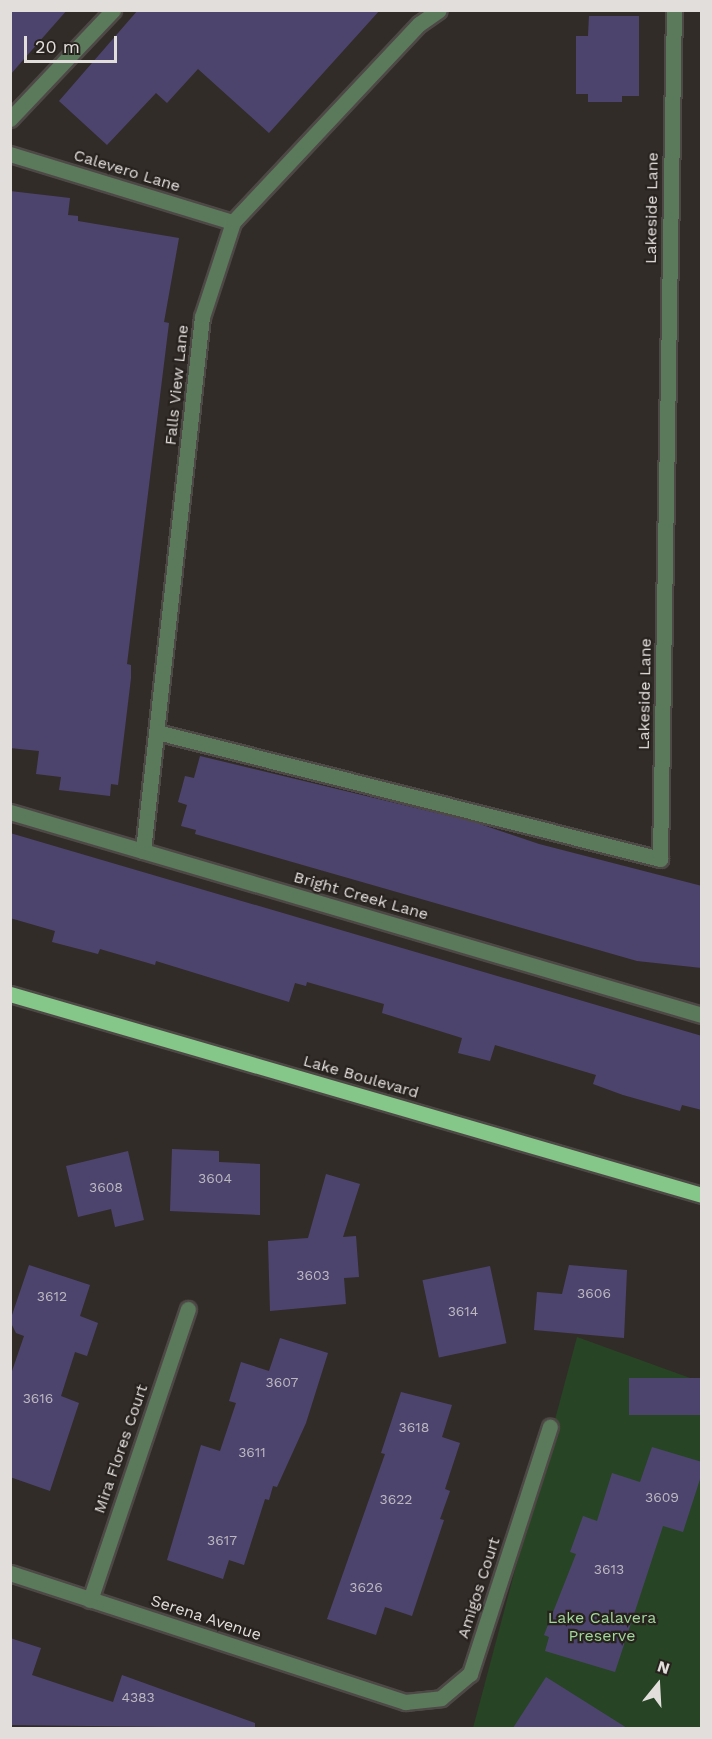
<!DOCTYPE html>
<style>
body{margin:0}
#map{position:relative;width:712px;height:1739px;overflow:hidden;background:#322c29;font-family:"Work Sans",sans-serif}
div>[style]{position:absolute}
.green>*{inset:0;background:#274524}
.building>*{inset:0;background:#4d446e;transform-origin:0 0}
.roads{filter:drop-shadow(2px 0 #4e4846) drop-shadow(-2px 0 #4e4846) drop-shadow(0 2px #4e4846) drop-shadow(0 -2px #4e4846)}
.minor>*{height:15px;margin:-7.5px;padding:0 7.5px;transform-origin:7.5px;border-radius:7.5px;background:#5b7a5c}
.major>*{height:15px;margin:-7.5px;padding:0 7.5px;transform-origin:7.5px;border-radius:7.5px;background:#85c789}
span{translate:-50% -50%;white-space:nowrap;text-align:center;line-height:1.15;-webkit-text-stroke:4.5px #28221f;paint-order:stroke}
.number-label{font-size:14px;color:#bdb8c0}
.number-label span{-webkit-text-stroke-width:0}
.street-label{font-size:16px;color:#e2dedc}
.park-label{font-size:16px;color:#a0d79a}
.frame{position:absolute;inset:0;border:12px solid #e2dedc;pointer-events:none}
.north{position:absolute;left:628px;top:1655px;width:60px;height:60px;-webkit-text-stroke:4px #28221f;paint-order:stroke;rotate:18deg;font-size:16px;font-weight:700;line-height:24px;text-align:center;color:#e2dedc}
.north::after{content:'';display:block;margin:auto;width:21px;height:27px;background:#e2dedc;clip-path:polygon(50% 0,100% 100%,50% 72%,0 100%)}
.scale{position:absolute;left:24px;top:36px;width:93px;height:27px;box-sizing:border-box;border:3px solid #e2dedc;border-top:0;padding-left:8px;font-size:18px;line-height:21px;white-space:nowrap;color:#e2dedc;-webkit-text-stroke:4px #28221f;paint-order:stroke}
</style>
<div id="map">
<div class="green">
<div style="clip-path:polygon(577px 1337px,701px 1382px,701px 1728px,473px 1728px)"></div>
</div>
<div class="building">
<div style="clip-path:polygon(10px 10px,67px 10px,10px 75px)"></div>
<div style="clip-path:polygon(138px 10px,380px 10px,269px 133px,198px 69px,167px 103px,156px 93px,107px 145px,59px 101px)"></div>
<div style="clip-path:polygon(589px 16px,639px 16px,639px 96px,622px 96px,622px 102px,588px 102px,588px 94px,576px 94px,576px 36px,588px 36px)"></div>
<div style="clip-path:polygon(10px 191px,70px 198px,68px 215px,78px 216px,78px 221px,179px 238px,164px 322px,169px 323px,127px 664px,131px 665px,131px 678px,124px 736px,118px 785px,111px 784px,110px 796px,59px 790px,61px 777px,36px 774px,39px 751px,10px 748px)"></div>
<div style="clip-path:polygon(200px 756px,474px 822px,539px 844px,702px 886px,702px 968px,637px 961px,195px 834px,196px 830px,181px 826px,187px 805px,178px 802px,185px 776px,194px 778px)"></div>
<div style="clip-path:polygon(10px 833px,702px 1036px,702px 1110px,682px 1105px,680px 1111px,623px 1095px,593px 1084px,596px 1075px,495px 1045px,490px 1061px,458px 1053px,462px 1038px,382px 1013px,384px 1004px,307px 982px,306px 986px,295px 983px,289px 1002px,156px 961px,155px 965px,100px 949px,98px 954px,52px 942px,55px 931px,10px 918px)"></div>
<div style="clip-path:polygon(172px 1149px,219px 1151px,219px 1162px,260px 1164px,260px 1215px,170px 1211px)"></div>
<div style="clip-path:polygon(128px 1151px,144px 1220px,115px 1227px,111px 1209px,78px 1217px,66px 1166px)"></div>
<div style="clip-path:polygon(326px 1174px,360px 1184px,343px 1237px,356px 1236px,359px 1277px,344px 1278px,346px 1304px,270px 1311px,268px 1241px,308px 1238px)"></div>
<div style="clip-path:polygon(29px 1265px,90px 1285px,80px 1316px,98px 1323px,87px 1356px,75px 1352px,61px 1396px,79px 1403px,50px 1491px,10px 1477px,10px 1377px,24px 1336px,16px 1333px,10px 1321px)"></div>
<div style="clip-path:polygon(569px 1265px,627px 1270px,624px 1338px,534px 1330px,537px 1292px,562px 1294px)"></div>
<div style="left:490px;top:1266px;width:79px;height:69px;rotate:78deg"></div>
<div style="clip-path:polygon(280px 1338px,328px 1353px,306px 1423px,277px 1487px,273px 1486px,269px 1500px,265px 1499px,244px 1565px,229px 1560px,223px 1579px,167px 1560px,201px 1445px,220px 1451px,236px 1403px,229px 1401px,241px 1362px,269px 1371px)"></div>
<div style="left:702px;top:1378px;width:37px;height:73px;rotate:90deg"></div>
<div style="clip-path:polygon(401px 1392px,452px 1405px,442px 1437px,460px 1443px,445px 1489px,450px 1491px,440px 1519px,444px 1520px,412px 1616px,385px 1607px,376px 1635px,327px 1619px,385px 1454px,381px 1453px)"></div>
<div style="clip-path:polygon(652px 1447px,702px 1462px,702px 1473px,683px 1532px,663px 1526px,615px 1672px,545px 1651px,549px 1637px,544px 1635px,576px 1554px,570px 1552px,583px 1516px,597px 1521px,612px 1473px,640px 1482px)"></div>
<div style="clip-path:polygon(10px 1638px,41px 1648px,32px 1675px,113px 1702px,122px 1675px,255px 1723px,255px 1728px,10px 1725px)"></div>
<div style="clip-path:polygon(546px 1677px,627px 1728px,513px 1728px)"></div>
</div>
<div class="roads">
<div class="minor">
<div style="left:10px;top:119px;width:150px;rotate:-46.6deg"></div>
<div style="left:10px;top:154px;width:233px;rotate:17deg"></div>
<div style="left:157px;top:732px;width:519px;rotate:14.17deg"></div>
<div style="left:660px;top:859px;width:849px;rotate:-89.06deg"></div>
<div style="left:10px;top:812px;width:721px;rotate:16.35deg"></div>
<div style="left:143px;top:851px;width:537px;rotate:-83.7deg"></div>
<div style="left:202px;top:317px;width:100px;rotate:-71.9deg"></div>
<div style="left:233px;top:222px;width:272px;rotate:-46.8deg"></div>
<div style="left:419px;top:24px;width:24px;rotate:-35deg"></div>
<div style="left:10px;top:1573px;width:416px;rotate:18.1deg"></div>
<div style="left:405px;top:1702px;width:36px;rotate:-6deg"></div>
<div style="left:441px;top:1698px;width:38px;rotate:-40deg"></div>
<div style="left:470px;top:1674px;width:260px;rotate:-72.1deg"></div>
<div style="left:90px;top:1600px;width:307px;rotate:-71.4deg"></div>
</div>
<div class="major">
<div style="left:10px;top:994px;width:721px;rotate:16.2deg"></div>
</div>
</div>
<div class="number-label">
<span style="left:215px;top:1178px">3604</span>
<span style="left:106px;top:1187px">3608</span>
<span style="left:313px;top:1275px">3603</span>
<span style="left:594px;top:1293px">3606</span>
<span style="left:52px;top:1296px">3612</span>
<span style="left:463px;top:1311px">3614</span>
<span style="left:282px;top:1382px">3607</span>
<span style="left:38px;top:1398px">3616</span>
<span style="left:414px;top:1427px">3618</span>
<span style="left:252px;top:1452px">3611</span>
<span style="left:662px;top:1497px">3609</span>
<span style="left:396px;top:1499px">3622</span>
<span style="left:222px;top:1540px">3617</span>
<span style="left:609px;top:1569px">3613</span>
<span style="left:366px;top:1587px">3626</span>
<span style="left:138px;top:1697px">4383</span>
</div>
<div class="street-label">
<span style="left:127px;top:171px;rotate:17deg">Calevero Lane</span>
<span style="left:652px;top:208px;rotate:-89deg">Lakeside Lane</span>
<span style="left:177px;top:385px;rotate:-84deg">Falls View Lane</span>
<span style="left:645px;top:694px;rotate:-89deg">Lakeside Lane</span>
<span style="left:361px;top:896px;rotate:16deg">Bright Creek Lane</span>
<span style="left:361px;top:1077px;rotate:16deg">Lake Boulevard</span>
<span style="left:121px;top:1449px;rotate:-71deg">Mira Flores Court</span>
<span style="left:479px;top:1588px;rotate:-72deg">Amigos Court</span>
<span style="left:206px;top:1618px;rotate:18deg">Serena Avenue</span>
</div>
<div class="park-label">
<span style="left:602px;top:1627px">Lake Calavera<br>Preserve</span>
</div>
<div class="frame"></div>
<div class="north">N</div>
<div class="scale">20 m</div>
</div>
